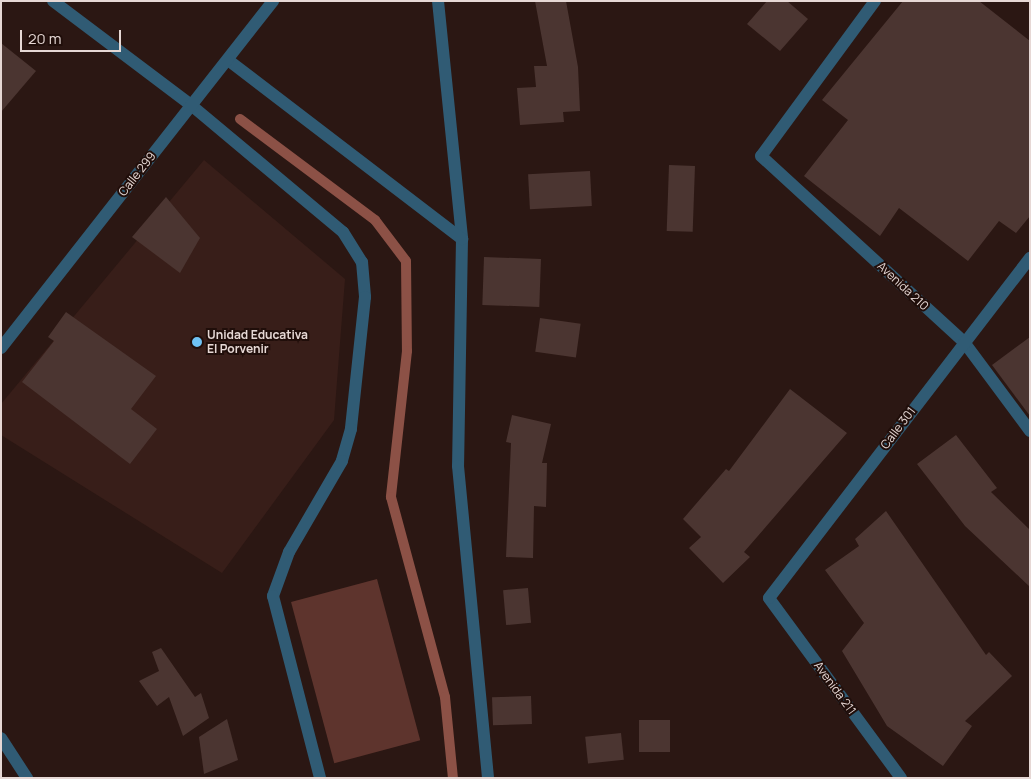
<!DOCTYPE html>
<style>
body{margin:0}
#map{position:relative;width:1031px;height:779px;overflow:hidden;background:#2b1713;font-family:Manrope,sans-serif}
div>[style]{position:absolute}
.built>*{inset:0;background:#381e19}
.green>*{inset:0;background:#5e342d;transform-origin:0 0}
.stream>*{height:10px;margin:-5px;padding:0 5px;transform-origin:5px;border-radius:5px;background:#8c5146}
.building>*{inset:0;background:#4b3531;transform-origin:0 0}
.minor>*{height:12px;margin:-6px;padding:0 6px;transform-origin:6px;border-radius:6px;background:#305b74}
.dots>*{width:14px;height:14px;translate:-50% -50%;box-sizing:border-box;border:2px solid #200e0a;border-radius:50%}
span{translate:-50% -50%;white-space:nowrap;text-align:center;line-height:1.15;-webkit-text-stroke:4px #200e0a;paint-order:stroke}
.street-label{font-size:12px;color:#e6d8d5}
.poi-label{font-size:12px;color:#e6d8d5;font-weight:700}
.left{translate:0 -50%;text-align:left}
.frame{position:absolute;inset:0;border:2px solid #e6d8d5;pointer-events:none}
.scale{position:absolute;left:20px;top:30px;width:101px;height:22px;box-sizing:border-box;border:2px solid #e6d8d5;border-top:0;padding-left:6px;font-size:15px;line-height:18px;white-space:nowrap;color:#e6d8d5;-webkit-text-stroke:4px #200e0a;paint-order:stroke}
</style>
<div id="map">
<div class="built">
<div style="clip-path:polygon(204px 160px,345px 279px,334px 420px,222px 573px,1px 435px,1px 404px)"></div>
</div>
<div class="green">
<div style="left:377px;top:579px;width:167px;height:89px;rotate:75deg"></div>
</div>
<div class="stream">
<div style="left:240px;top:119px;width:169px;rotate:36.8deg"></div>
<div style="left:375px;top:220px;width:51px;rotate:52.9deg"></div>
<div style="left:406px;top:261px;width:90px;rotate:89.4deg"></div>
<div style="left:407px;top:351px;width:147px;rotate:96.3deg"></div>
<div style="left:391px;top:497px;width:207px;rotate:74.9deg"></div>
<div style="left:445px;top:697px;width:81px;rotate:84.4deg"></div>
</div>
<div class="building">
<div style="clip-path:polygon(535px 1px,566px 1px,578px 67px,580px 111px,563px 112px,564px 122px,520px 125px,517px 88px,536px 87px,534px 66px,547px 66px)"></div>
<div style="clip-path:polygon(767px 1px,787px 1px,808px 19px,780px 51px,747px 24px)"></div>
<div style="clip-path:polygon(903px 1px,979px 1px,1030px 41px,1030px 216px,1016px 233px,999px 221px,968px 261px,899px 208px,880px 236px,804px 176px,848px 120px,822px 100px)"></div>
<div style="clip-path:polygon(1px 43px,36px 71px,1px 112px)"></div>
<div style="left:669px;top:165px;width:26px;height:66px;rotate:2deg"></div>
<div style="left:590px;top:171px;width:35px;height:62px;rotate:87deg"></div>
<div style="clip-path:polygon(166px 197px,200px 238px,180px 273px,132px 237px)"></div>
<div style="left:484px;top:257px;width:57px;height:48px;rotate:2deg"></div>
<div style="clip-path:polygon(66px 312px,156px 376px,131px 409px,157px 429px,130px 464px,22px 382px,54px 341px,48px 337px)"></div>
<div style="left:540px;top:318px;width:41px;height:34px;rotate:8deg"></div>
<div style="clip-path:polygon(1030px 337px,1030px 416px,992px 365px)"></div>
<div style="clip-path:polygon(790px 389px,847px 433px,744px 552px,750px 557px,723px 583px,689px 548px,701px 537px,683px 519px,726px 469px,729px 471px)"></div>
<div style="clip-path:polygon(512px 415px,551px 424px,542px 463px,547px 463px,546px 507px,534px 506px,533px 558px,506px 557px,511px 443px,506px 442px)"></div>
<div style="clip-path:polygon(956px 435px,997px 488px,991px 492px,1030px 530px,1030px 587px,965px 526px,917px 464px)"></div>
<div style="clip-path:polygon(886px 511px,986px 655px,989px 652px,1012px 676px,965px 721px,972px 726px,943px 766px,887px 726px,842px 651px,864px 623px,825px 570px,859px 546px,855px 539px)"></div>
<div style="left:528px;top:588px;width:35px;height:25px;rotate:85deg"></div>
<div style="clip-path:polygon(161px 648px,195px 697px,201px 693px,209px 718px,183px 736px,169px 697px,157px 706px,139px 681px,159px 671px,152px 652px)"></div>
<div style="left:531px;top:696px;width:28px;height:39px;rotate:88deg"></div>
<div style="clip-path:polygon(227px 719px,238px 760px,204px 774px,199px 737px)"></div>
<div style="left:639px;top:720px;width:31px;height:32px"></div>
<div style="left:621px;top:733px;width:27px;height:36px;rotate:84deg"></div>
</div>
<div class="minor">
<div style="left:53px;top:1px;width:173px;rotate:37deg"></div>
<div style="left:191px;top:105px;width:198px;rotate:39.9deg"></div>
<div style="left:343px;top:232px;width:36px;rotate:58deg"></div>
<div style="left:362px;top:262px;width:35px;rotate:85deg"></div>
<div style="left:365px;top:297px;width:133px;rotate:96.1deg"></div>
<div style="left:351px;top:429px;width:33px;rotate:106deg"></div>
<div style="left:342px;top:461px;width:105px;rotate:120.2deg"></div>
<div style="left:289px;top:552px;width:47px;rotate:110deg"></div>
<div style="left:273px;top:596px;width:188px;rotate:75.5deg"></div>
<div style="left:438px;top:1px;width:239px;rotate:84.2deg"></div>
<div style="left:462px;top:239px;width:227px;rotate:91deg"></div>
<div style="left:458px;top:466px;width:313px;rotate:84.5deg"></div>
<div style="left:875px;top:1px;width:192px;rotate:126.3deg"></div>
<div style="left:761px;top:156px;width:275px;rotate:42.5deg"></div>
<div style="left:964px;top:342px;width:111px;rotate:53.4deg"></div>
<div style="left:228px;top:60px;width:295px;rotate:37.4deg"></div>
<div style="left:1px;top:348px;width:441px;rotate:-51.9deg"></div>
<div style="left:1px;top:738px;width:48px;rotate:57deg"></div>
<div style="left:901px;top:778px;width:223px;rotate:-126.3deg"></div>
<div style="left:769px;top:598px;width:429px;rotate:-52.5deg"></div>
</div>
<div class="dots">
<div style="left:197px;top:342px;background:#6fc2f4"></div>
</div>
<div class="street-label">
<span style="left:137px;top:174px;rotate:-52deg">Calle 299</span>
<span style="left:903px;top:286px;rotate:43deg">Avenida 210</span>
<span style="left:898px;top:428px;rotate:-53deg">Calle 301</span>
<span style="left:835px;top:688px;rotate:54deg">Avenida 211</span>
</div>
<div class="poi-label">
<span class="left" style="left:207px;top:342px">Unidad Educativa<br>El Porvenir</span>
</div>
<div class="frame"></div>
<div class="scale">20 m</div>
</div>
